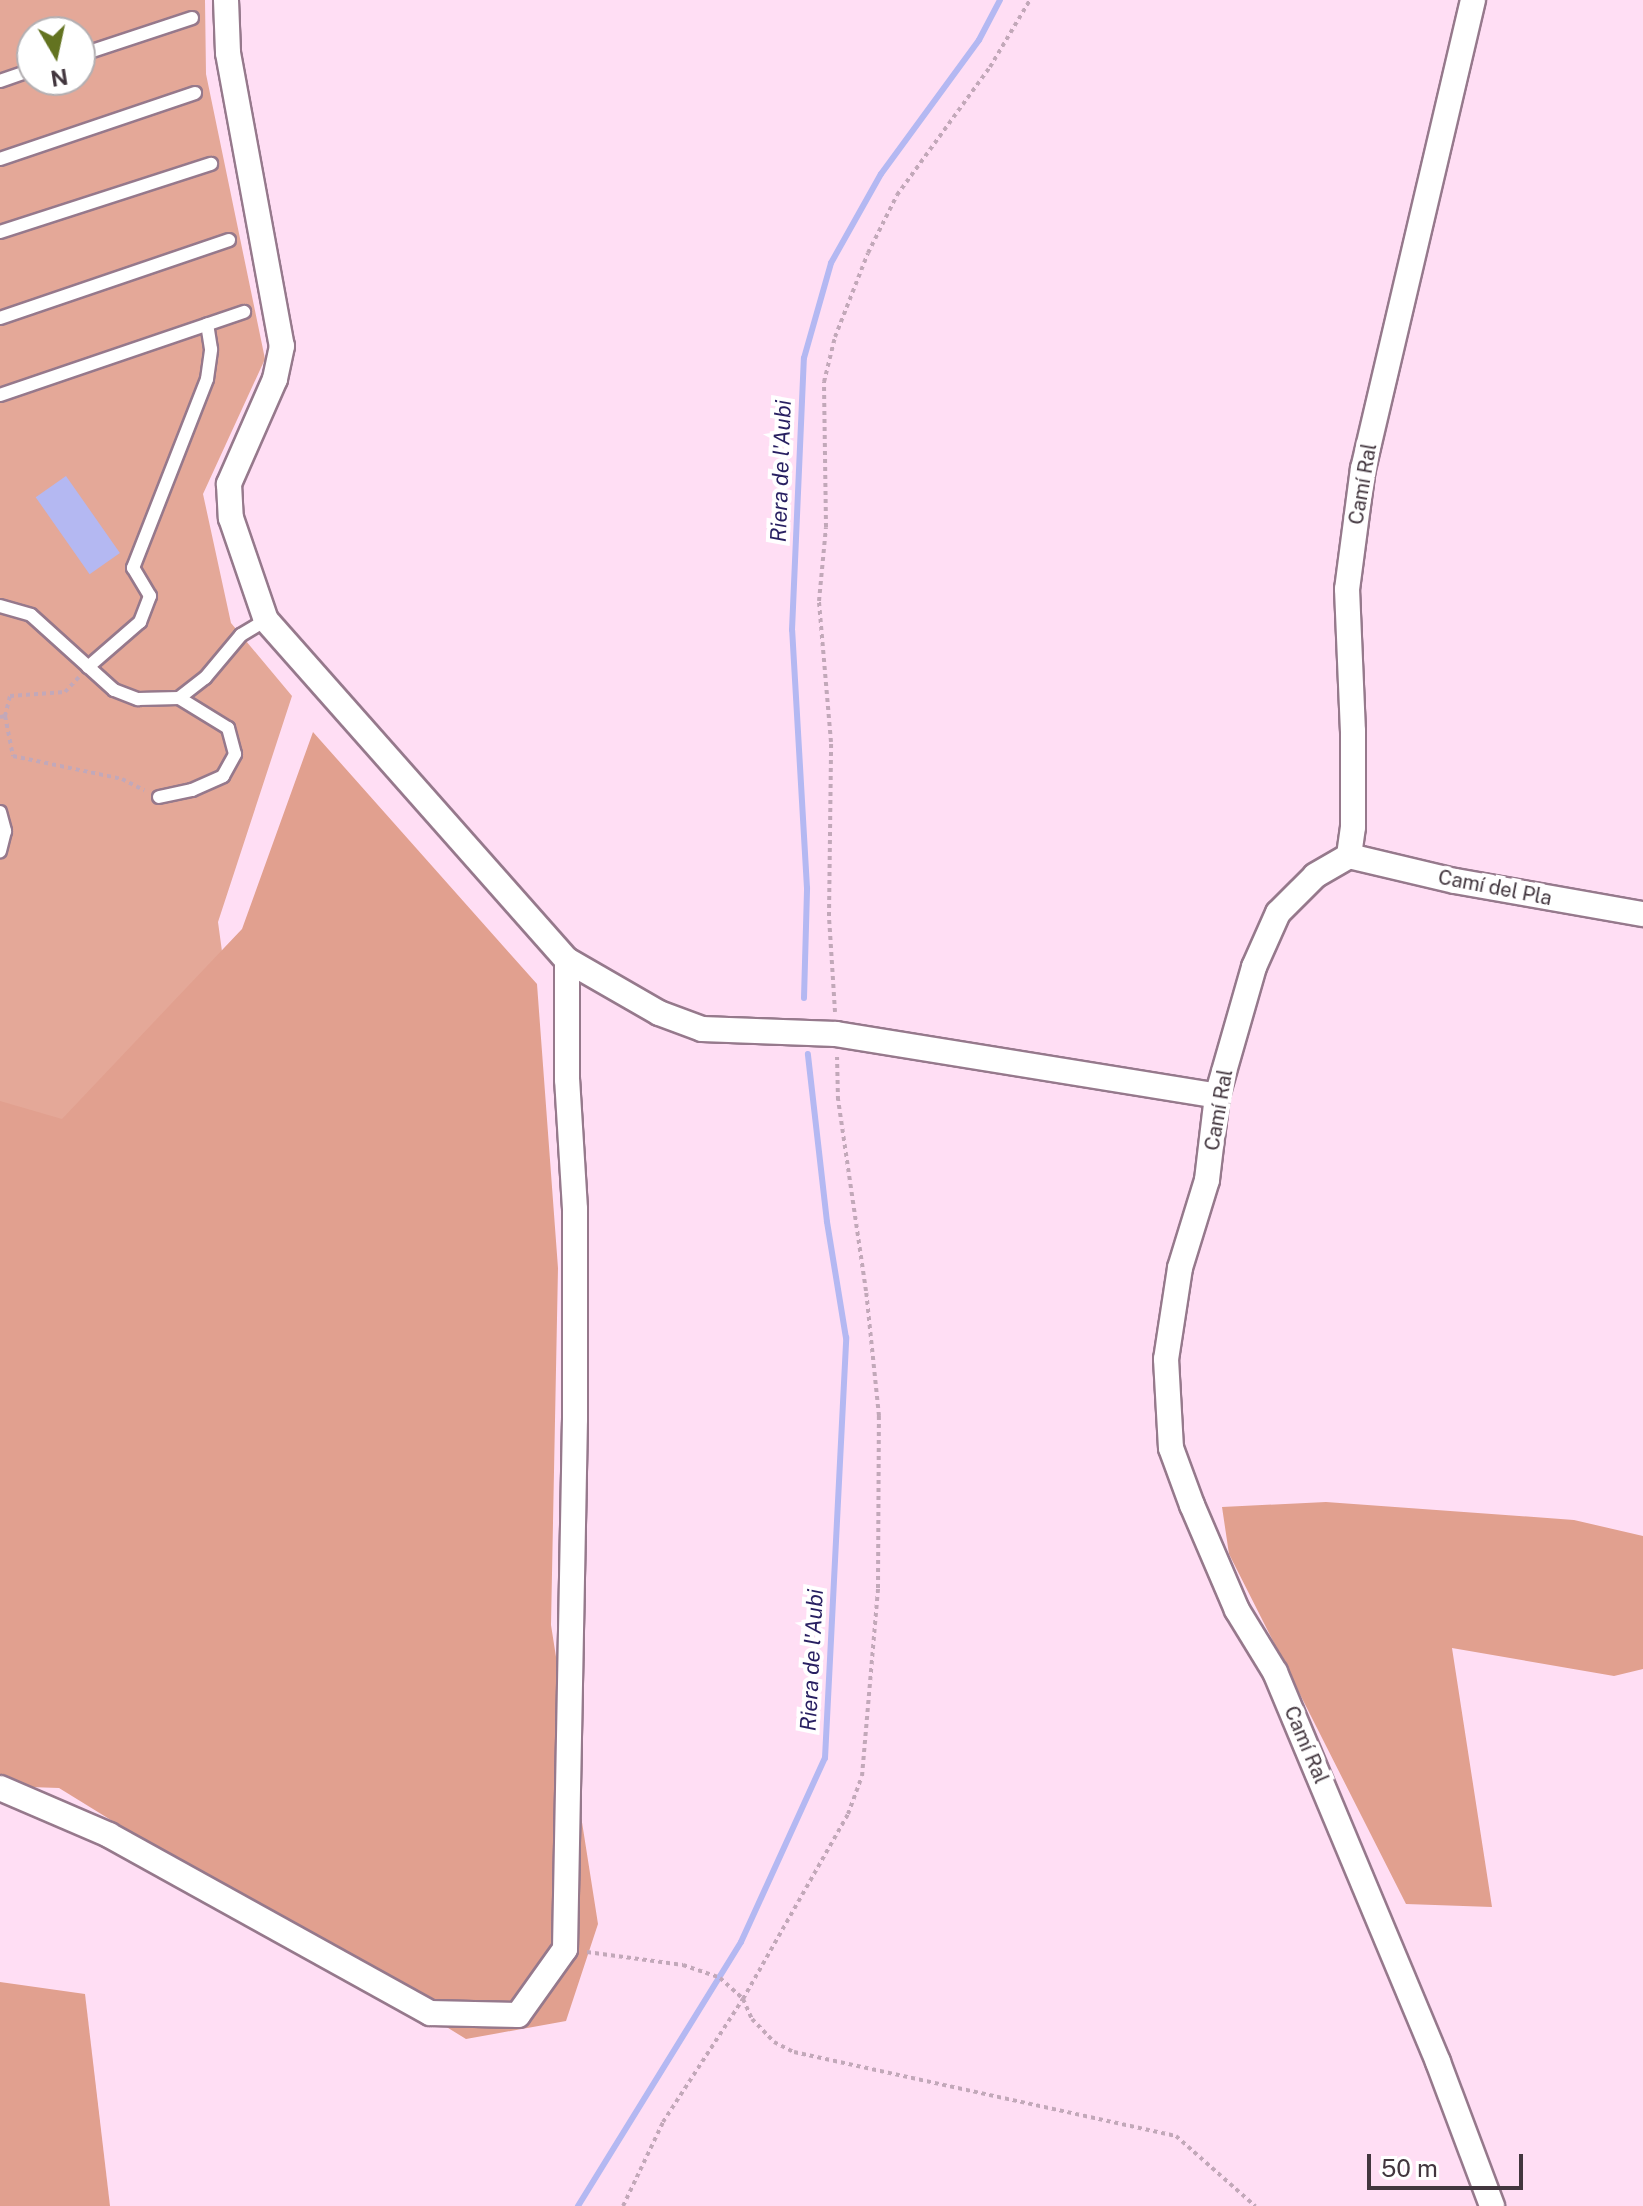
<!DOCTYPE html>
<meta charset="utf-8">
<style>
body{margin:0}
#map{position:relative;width:1643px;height:2206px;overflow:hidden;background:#ffdef4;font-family:"Public Sans",sans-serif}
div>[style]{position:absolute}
.green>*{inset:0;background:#e4a898}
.forest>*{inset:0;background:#e1a08f}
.water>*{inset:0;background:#b4b8f2;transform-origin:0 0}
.stream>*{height:6px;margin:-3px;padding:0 3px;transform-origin:3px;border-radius:3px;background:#b4b8f2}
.path>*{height:4px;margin-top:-2px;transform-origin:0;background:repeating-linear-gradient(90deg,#c2a8b9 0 4px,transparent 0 8px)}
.roads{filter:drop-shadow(2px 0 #96798c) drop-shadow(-2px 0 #96798c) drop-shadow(0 2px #96798c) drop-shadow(0 -2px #96798c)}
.service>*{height:12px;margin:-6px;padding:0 6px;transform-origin:6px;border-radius:6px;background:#fff}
.minor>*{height:24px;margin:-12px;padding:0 12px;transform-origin:12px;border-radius:12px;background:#fff}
span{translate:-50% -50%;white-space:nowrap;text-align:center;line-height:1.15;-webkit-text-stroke:8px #fff;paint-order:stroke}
.street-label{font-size:20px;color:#42363e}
.water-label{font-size:22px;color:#271f61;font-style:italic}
.north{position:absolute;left:16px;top:16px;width:80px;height:80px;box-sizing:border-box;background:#fff;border:2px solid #b3afb2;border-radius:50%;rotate:171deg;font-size:22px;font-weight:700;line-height:32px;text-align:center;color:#42363e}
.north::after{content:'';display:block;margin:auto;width:28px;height:36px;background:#637320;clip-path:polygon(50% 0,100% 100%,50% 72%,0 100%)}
.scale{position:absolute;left:1367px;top:2154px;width:156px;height:36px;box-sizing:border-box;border:4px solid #42363e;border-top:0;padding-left:10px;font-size:24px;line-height:28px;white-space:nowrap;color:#42363e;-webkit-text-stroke:6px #fff;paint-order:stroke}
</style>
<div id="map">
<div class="green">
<div style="clip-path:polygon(evenodd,0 0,205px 0,206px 74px,265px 359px,203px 494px,231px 623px,292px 696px,218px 922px,241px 1091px,66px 1156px,0 1106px,0 0,32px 32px,80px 32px,80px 80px,32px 80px,32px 32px)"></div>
</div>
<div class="forest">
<div style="clip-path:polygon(313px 732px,537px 984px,558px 1268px,551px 1625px,598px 1924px,566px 2021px,466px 2039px,59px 1788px,0 1786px,0 1101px,62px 1119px,242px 929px)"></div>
<div style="clip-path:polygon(1326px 1502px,1574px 1520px,1643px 1536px,1643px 1669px,1614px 1676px,1452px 1648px,1492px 1907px,1406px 1904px,1229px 1554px,1222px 1507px)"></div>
<div style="clip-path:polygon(0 1982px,85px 1994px,110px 2206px,0 2206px)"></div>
</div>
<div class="water">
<div style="left:66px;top:476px;width:94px;height:37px;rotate:55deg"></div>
</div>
<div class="stream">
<div style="left:804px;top:998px;width:110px;rotate:-88.4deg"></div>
<div style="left:807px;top:888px;width:258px;rotate:-93.3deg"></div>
<div style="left:792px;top:630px;width:272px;rotate:-87.5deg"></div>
<div style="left:804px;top:358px;width:99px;rotate:-74.1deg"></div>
<div style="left:831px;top:263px;width:102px;rotate:-60.7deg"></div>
<div style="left:881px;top:174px;width:166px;rotate:-53.8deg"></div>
<div style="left:979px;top:40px;width:45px;rotate:-62.3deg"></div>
<div style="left:578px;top:2206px;width:310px;rotate:-58.3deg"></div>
<div style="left:741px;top:1942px;width:202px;rotate:-65.5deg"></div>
<div style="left:825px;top:1758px;width:421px;rotate:-87.1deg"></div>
<div style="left:846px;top:1338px;width:118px;rotate:-99.3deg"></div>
<div style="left:827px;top:1222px;width:169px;rotate:-96.5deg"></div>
</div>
<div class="path">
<div style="left:5px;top:716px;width:21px;rotate:-76deg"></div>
<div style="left:10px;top:696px;width:55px;rotate:-4.2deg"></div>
<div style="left:65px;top:692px;width:21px;rotate:-47deg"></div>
<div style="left:0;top:717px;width:5px;rotate:-11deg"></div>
<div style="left:5px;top:716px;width:41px;rotate:78.7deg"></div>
<div style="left:13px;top:756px;width:111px;rotate:11.9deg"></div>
<div style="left:122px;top:779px;width:25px;rotate:27deg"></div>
<div style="left:835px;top:1012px;width:96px;rotate:-93.6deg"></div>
<div style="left:829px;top:916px;width:174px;rotate:-89.3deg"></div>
<div style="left:831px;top:742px;width:142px;rotate:-94.9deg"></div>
<div style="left:819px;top:601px;width:74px;rotate:-84.6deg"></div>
<div style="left:826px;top:527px;width:145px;rotate:-90.8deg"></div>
<div style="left:824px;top:382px;width:46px;rotate:-76.3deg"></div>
<div style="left:835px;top:337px;width:90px;rotate:-68.6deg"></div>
<div style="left:868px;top:253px;width:65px;rotate:-63.4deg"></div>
<div style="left:897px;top:195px;width:158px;rotate:-54deg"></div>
<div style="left:990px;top:67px;width:78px;rotate:-59.2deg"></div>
<div style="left:587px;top:1952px;width:97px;rotate:7.7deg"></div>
<div style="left:683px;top:1965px;width:39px;rotate:19deg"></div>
<div style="left:720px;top:1978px;width:31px;rotate:42deg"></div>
<div style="left:743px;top:1999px;width:22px;rotate:66deg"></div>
<div style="left:752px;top:2019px;width:32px;rotate:46deg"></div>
<div style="left:774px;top:2042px;width:22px;rotate:27deg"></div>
<div style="left:794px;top:2052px;width:391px;rotate:12.4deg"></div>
<div style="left:1176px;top:2136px;width:106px;rotate:41.5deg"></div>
<div style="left:623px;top:2206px;width:93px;rotate:-64.5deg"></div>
<div style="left:663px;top:2122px;width:147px;rotate:-57deg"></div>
<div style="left:743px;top:1999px;width:213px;rotate:-60.4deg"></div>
<div style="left:848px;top:1814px;width:40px;rotate:-69.8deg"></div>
<div style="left:862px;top:1776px;width:189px;rotate:-85.1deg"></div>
<div style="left:878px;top:1588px;width:172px;rotate:-89.7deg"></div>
<div style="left:879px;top:1416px;width:126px;rotate:-95.9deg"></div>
<div style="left:866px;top:1291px;width:193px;rotate:-98.3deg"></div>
<div style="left:838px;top:1100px;width:43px;rotate:-91.3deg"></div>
</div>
<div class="roads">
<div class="service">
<div style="left:80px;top:55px;width:118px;rotate:-18.3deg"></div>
<div style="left:0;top:81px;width:34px;rotate:-19deg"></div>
<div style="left:0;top:159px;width:206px;rotate:-18.7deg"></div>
<div style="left:0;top:232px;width:222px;rotate:-17.9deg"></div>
<div style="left:0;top:318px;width:242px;rotate:-18.8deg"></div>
<div style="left:0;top:395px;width:258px;rotate:-18.8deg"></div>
<div style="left:0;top:606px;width:32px;rotate:16deg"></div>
<div style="left:31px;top:615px;width:112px;rotate:42.1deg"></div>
<div style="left:114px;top:690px;width:26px;rotate:21deg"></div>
<div style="left:138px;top:699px;width:41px;rotate:-1.4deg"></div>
<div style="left:179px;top:698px;width:33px;rotate:-38deg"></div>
<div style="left:205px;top:678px;width:56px;rotate:-50.1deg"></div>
<div style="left:241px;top:635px;width:29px;rotate:-31deg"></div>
<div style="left:88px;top:667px;width:69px;rotate:-40.9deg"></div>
<div style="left:140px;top:622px;width:28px;rotate:-69deg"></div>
<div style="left:150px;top:596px;width:33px;rotate:-121deg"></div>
<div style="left:133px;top:568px;width:203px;rotate:-68.6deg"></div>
<div style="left:207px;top:379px;width:30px;rotate:-82deg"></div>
<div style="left:211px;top:349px;width:25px;rotate:-99deg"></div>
<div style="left:159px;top:797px;width:34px;rotate:-12deg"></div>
<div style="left:192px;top:790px;width:34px;rotate:-24deg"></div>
<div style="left:223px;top:776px;width:25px;rotate:-61deg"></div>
<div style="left:235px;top:754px;width:27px;rotate:-105deg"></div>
<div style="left:228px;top:728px;width:57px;rotate:-148.5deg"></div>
<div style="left:0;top:812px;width:20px;rotate:75deg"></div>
<div style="left:5px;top:831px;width:21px;rotate:104deg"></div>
</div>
<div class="minor">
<div style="left:226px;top:0;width:53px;rotate:87.8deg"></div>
<div style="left:228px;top:53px;width:298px;rotate:79.6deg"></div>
<div style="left:282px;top:346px;width:34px;rotate:102deg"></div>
<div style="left:275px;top:379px;width:115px;rotate:113.7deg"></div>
<div style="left:229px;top:484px;width:34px;rotate:87deg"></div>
<div style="left:231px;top:518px;width:108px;rotate:71.1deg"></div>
<div style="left:266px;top:620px;width:454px;rotate:48.5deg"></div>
<div style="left:567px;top:960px;width:106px;rotate:29.9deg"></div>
<div style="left:659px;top:1013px;width:46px;rotate:20.4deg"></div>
<div style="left:702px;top:1029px;width:134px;rotate:2.1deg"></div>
<div style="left:836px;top:1034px;width:386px;rotate:9.2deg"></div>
<div style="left:1473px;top:0;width:481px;rotate:103.2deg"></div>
<div style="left:1363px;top:468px;width:122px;rotate:97.5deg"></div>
<div style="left:1347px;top:589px;width:142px;rotate:87.6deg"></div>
<div style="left:1353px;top:731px;width:96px;rotate:90deg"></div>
<div style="left:1353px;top:827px;width:29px;rotate:98deg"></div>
<div style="left:1349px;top:856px;width:39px;rotate:150deg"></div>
<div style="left:1315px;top:876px;width:52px;rotate:135deg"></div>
<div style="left:1278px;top:913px;width:59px;rotate:114deg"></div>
<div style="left:1254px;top:967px;width:134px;rotate:106deg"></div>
<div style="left:1217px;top:1096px;width:85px;rotate:96.8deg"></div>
<div style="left:1207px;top:1180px;width:92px;rotate:107.1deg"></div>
<div style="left:1180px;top:1268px;width:92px;rotate:98.7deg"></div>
<div style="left:1166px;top:1359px;width:89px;rotate:86.8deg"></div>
<div style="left:1171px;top:1448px;width:61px;rotate:69.8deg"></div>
<div style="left:1192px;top:1505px;width:114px;rotate:66.8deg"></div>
<div style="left:1237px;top:1610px;width:73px;rotate:58.5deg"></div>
<div style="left:1275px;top:1672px;width:423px;rotate:67.3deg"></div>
<div style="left:1438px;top:2062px;width:154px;rotate:69.4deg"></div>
<div style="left:1349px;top:856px;width:109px;rotate:13.3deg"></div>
<div style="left:1455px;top:881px;width:191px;rotate:10deg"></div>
<div style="left:0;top:1788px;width:119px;rotate:23.3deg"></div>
<div style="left:109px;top:1835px;width:367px;rotate:29deg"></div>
<div style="left:430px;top:2013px;width:88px;rotate:1.3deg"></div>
<div style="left:518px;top:2015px;width:81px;rotate:-54.5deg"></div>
<div style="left:565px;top:1949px;width:530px;rotate:-88.92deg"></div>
<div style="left:575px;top:1419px;width:210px;rotate:-90deg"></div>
<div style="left:575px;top:1209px;width:129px;rotate:-93.5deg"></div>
<div style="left:567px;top:1080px;width:120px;rotate:-90deg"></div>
</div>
</div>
<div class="street-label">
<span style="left:1363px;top:484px;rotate:-80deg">Camí Ral</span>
<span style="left:1495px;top:888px;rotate:11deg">Camí del Pla</span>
<span style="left:1219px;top:1110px;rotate:-80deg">Camí Ral</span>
<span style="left:1306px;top:1745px;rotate:67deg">Camí Ral</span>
</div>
<div class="water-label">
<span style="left:781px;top:471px;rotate:-88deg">Riera de l'Aubi</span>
<span style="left:812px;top:1660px;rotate:-87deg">Riera de l'Aubi</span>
</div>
<div class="north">N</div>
<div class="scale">50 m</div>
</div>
